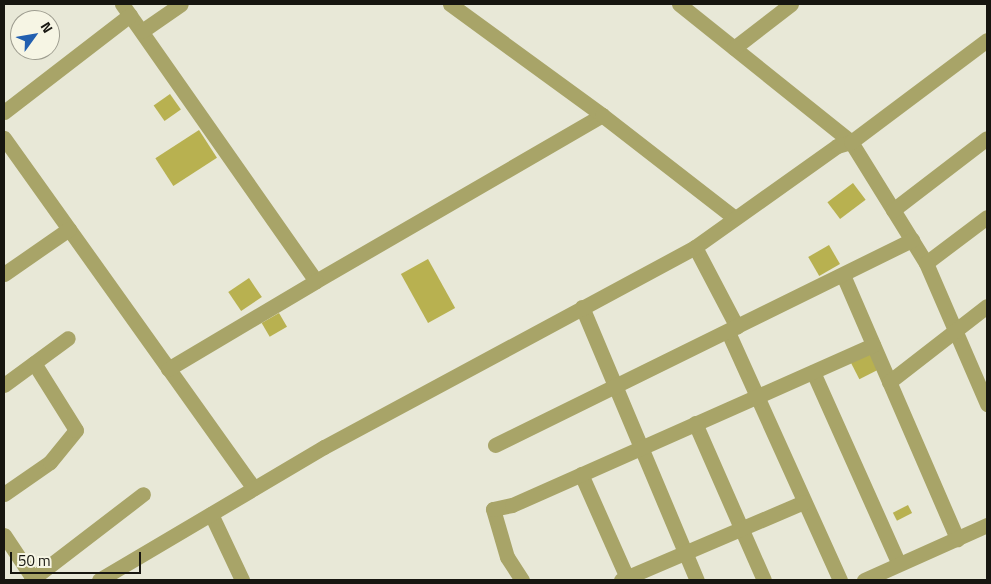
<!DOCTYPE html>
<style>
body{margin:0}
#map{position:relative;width:991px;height:584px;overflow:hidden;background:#e8e8d7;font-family:"Titillium Web",sans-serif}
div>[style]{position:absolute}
.building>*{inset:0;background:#b8b150;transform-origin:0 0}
.street>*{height:15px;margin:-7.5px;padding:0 7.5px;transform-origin:7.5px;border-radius:7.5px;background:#a8a468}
span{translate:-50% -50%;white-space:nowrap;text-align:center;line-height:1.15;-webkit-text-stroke:4.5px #f6f5e4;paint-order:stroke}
.frame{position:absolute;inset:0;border:5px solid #171610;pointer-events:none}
.north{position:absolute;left:10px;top:10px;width:50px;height:50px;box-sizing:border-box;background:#f6f5e4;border:1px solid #9d9c8f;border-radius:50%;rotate:58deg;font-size:14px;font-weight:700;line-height:20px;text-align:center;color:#171610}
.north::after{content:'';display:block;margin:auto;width:18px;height:22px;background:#225fb0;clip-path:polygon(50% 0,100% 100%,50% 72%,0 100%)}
.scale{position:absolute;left:10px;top:552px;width:131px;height:22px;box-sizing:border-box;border:2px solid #171610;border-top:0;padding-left:6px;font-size:15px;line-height:18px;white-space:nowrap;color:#171610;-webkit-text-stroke:4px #f6f5e4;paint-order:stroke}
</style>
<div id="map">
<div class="building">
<div style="left:170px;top:94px;width:19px;height:20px;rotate:55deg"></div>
<div style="left:199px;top:130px;width:33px;height:52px;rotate:57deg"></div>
<div style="left:853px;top:183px;width:21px;height:32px;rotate:53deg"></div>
<div style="left:829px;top:245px;width:22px;height:24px;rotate:60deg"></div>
<div style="left:428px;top:259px;width:56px;height:31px;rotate:61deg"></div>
<div style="left:249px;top:278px;width:23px;height:25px;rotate:56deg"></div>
<div style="left:279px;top:313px;width:16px;height:20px;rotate:60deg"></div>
<div style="left:869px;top:352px;width:20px;height:21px;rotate:63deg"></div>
<div style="left:908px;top:505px;width:9px;height:17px;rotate:63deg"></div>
</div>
<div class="street">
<div style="left:122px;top:4px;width:338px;rotate:55deg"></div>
<div style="left:316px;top:281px;width:331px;rotate:-30.1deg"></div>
<div style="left:450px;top:4px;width:188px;rotate:36.1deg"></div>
<div style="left:602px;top:115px;width:168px;rotate:37.8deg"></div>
<div style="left:679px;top:4px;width:221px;rotate:38.7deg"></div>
<div style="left:851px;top:142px;width:142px;rotate:58.2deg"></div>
<div style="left:142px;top:31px;width:47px;rotate:-34.7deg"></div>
<div style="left:734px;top:48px;width:72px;rotate:-37.7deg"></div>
<div style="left:4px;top:112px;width:159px;rotate:-37.6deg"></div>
<div style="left:4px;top:138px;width:430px;rotate:54.5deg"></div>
<div style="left:893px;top:210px;width:118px;rotate:-37.5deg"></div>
<div style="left:987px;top:217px;width:76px;rotate:143deg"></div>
<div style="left:926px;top:263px;width:154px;rotate:66.6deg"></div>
<div style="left:695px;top:247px;width:90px;rotate:62.3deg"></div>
<div style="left:4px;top:274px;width:79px;rotate:-34.7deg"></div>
<div style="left:843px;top:275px;width:288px;rotate:66.6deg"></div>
<div style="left:582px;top:307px;width:296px;rotate:67.2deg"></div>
<div style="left:728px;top:332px;width:272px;rotate:65.7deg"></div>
<div style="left:168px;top:369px;width:172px;rotate:-30.7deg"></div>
<div style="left:813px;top:372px;width:210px;rotate:65.9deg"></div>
<div style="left:889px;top:382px;width:124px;rotate:-37.8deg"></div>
<div style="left:4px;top:385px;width:79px;rotate:-36.3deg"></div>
<div style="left:695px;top:423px;width:171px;rotate:66.3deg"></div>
<div style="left:495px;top:445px;width:465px;rotate:-26.2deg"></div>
<div style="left:581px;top:474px;width:116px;rotate:66.1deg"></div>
<div style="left:4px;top:494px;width:56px;rotate:-34.8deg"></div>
<div style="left:50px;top:462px;width:41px;rotate:-50.9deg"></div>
<div style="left:76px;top:430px;width:79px;rotate:-122.1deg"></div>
<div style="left:211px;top:514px;width:73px;rotate:64.8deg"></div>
<div style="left:4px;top:535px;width:54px;rotate:56.3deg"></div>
<div style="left:31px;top:580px;width:141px;rotate:-37.5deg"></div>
<div style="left:99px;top:580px;width:261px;rotate:-30.6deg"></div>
<div style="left:324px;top:447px;width:421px;rotate:-28.3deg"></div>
<div style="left:695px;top:247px;width:174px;rotate:-35.4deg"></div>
<div style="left:837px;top:146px;width:15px;rotate:-16deg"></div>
<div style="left:851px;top:142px;width:170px;rotate:-36.9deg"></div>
<div style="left:522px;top:580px;width:27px;rotate:-123deg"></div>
<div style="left:507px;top:557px;width:50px;rotate:-106.3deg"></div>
<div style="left:493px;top:509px;width:19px;rotate:-12deg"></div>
<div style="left:512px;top:505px;width:395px;rotate:-23.9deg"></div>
<div style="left:621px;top:580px;width:199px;rotate:-23.1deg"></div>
<div style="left:864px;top:580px;width:135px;rotate:-24.1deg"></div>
</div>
<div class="frame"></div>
<div class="north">N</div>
<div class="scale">50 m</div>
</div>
